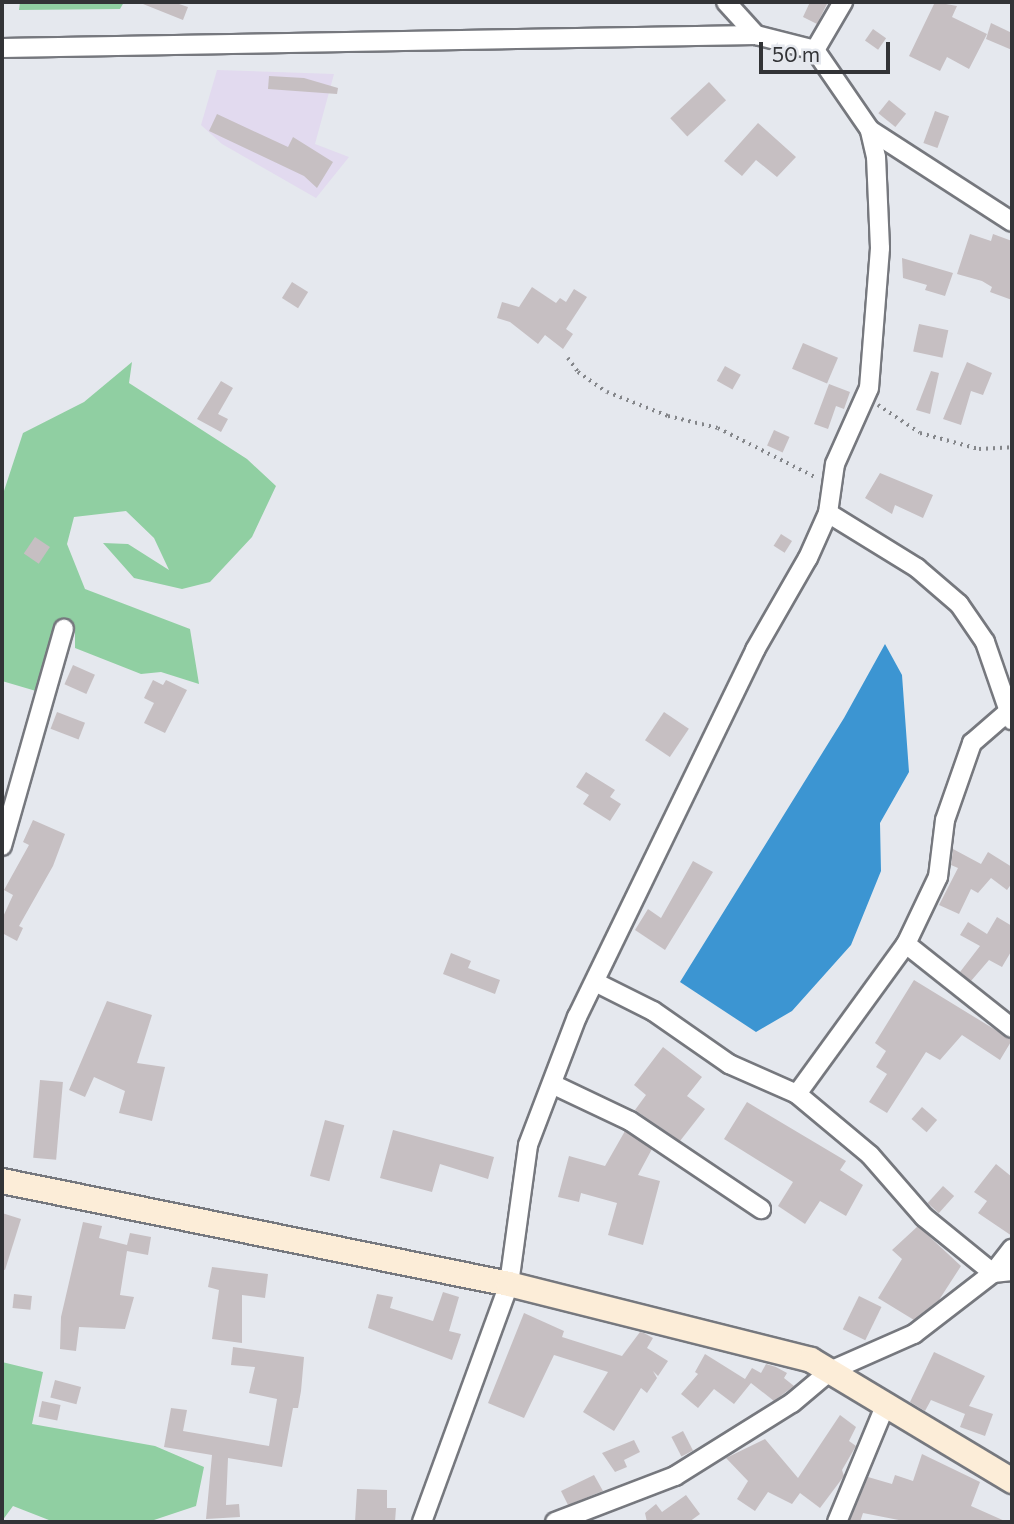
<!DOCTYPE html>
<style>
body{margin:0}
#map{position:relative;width:1014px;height:1524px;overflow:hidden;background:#e5e8ee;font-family:Commissioner,sans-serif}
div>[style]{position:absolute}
.education>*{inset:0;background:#e2daef}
.green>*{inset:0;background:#90cfa2}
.water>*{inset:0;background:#3c95d2}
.building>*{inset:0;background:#c6bfc2;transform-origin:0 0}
.path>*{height:3.5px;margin-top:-1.75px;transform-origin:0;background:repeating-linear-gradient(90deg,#84868a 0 2px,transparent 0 7px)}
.roads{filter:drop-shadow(2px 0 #76787e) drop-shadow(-2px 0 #76787e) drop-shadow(0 2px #76787e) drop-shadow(0 -2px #76787e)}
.street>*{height:18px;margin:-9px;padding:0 9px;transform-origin:9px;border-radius:9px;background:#fff}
.secondary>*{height:24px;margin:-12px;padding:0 12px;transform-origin:12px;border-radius:12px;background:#fcedd8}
span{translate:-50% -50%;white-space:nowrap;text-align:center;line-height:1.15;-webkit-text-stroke:6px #e5e8ee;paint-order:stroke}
.frame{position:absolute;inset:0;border:4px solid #323336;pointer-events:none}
.scale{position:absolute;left:759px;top:42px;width:131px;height:32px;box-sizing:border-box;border:4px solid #323336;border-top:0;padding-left:9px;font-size:21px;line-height:24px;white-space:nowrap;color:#323336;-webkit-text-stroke:5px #e5e8ee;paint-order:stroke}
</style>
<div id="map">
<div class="education">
<div style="clip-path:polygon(217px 70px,334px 74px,315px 144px,349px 157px,316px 198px,222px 144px,201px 125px)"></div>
</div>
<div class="green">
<div style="clip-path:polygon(20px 2px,124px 2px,120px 9px,19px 10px)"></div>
<div style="clip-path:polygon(132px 362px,129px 383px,247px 459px,276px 486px,252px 537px,210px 582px,182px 589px,134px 578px,103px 543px,128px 544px,169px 570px,154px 538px,126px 511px,74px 517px,67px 544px,85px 589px,190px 629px,199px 684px,161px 672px,141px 674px,75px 648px,75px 629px,61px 626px,36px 691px,2px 681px,2px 497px,23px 433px,84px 402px)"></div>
<div style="clip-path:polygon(2px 1362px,43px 1372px,32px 1424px,155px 1446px,204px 1467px,196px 1506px,148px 1522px,54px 1522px,13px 1506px,2px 1521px)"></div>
</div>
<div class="water">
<div style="clip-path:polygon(885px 644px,902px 675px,909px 772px,880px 823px,881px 871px,851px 945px,792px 1011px,756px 1032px,680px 982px,844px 718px)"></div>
</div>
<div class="building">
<div style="clip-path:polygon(138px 2px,173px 2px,188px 7px,183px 20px)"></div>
<div style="clip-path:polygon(810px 2px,828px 2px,817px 24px,803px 17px)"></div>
<div style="clip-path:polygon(935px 2px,957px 6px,952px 17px,987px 34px,969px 69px,947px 57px,940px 71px,909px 56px)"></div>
<div style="clip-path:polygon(991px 23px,1012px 33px,1012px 50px,986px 39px)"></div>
<div style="left:873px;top:29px;width:16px;height:14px;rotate:35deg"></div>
<div style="clip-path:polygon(269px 76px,304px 78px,338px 88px,337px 94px,268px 89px)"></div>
<div style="left:709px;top:82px;width:25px;height:53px;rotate:47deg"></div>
<div style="left:889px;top:100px;width:22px;height:17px;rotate:39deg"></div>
<div style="left:935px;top:111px;width:15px;height:34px;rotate:20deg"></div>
<div style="clip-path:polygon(217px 114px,288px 147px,293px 137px,333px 162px,317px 188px,304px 176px,209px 131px)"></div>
<div style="clip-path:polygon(758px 123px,796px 157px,777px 177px,756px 160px,742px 176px,724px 161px)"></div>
<div style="clip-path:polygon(970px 234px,991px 241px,993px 234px,1012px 241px,1012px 300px,990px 292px,992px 287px,982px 281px,957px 274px)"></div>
<div style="clip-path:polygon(902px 258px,953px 273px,945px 296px,925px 290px,927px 285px,903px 278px)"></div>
<div style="left:292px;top:282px;width:19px;height:19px;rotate:32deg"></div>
<div style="clip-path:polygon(532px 287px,556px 303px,560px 298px,566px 302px,574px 289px,587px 297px,566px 329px,573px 334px,563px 349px,545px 335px,538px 344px,510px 322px,497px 318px,502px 302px,519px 307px)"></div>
<div style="left:919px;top:324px;width:30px;height:28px;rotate:12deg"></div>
<div style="left:803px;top:343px;width:38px;height:28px;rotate:23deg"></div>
<div style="clip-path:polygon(967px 362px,992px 373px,983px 395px,971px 391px,961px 425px,943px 419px)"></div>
<div style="left:725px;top:366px;width:18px;height:17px;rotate:29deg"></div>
<div style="clip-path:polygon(931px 371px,939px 373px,930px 414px,916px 410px)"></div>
<div style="clip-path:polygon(221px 381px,233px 388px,218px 414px,228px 419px,221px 432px,197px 419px)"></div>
<div style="clip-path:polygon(829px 384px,850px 392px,844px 409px,836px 406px,828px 429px,814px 424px)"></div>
<div style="left:774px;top:430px;width:17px;height:17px;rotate:24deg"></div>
<div style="clip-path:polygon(880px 473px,933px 495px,923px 518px,895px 505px,892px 514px,865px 498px)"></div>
<div style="left:781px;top:534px;width:13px;height:14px;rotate:32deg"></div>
<div style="left:35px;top:537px;width:18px;height:20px;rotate:34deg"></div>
<div style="left:73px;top:665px;width:24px;height:21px;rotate:24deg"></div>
<div style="clip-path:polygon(153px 680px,163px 685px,166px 680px,187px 690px,165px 733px,144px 723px,154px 703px,144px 698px)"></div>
<div style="left:57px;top:712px;width:30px;height:18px;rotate:21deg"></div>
<div style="left:664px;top:712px;width:30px;height:34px;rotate:34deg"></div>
<div style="clip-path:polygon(586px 772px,615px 790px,610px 797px,621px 804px,610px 821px,583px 804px,589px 795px,576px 787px)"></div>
<div style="clip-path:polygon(33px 820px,65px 834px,53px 866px,19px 926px,23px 928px,17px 941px,2px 933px,2px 919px,13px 895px,4px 890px,29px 845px,23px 842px)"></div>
<div style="clip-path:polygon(953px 849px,981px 864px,988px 852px,1012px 867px,1012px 883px,1007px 890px,991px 878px,978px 893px,971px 889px,959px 914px,939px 905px,958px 868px,951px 865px)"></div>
<div style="clip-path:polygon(693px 861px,713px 872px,665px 950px,635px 930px,648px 909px,661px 918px)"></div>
<div style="clip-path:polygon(997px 917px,1012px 926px,1012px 950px,1002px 967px,989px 960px,971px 981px,960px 972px,980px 946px,960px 935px,968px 922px,987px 934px)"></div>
<div style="clip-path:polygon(451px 953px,471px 961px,468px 968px,500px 980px,495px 994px,443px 974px)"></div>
<div style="clip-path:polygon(914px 980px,1012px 1040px,1000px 1060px,962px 1035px,940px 1060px,926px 1052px,887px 1113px,869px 1102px,887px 1074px,876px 1067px,886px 1051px,875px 1043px)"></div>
<div style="clip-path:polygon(107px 1001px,152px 1015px,137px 1063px,165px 1067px,152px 1121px,119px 1113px,125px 1091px,94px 1077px,85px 1097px,69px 1090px)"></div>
<div style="clip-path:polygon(663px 1047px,702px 1077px,687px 1096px,705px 1109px,680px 1141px,635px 1110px,646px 1095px,634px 1085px)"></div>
<div style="left:40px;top:1080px;width:23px;height:78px;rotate:5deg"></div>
<div style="clip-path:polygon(747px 1102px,846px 1161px,840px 1170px,863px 1185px,846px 1216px,820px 1201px,805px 1224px,778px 1206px,793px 1182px,724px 1139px)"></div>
<div style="left:922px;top:1107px;width:20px;height:16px;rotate:41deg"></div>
<div style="left:325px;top:1120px;width:20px;height:58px;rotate:15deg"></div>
<div style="clip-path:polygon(393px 1130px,494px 1157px,488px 1179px,440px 1164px,432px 1192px,380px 1178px)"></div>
<div style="clip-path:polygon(625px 1131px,652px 1149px,638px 1175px,660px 1181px,643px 1245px,608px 1235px,617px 1203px,581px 1193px,579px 1202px,558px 1197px,569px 1156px,605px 1166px)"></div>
<div style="clip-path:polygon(996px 1164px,1012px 1177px,1012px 1236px,978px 1213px,987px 1201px,974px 1192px)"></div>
<div style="left:943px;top:1186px;width:15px;height:23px;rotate:42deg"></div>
<div style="clip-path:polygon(2px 1213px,21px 1219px,5px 1270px,2px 1269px)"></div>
<div style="clip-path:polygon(83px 1222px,102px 1226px,99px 1238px,127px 1245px,130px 1233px,151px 1237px,148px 1255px,127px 1251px,120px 1295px,134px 1297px,125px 1329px,79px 1327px,76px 1351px,60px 1349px,61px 1317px)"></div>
<div style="clip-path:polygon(918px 1226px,961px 1266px,939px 1300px,914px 1320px,878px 1298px,902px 1259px,892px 1250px)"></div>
<div style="clip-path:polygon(212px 1267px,268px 1274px,265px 1298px,242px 1295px,242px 1343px,212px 1339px,219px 1290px,208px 1287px)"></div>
<div style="clip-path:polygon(443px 1292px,459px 1297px,449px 1331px,461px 1334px,452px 1360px,368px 1328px,377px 1294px,393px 1297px,390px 1308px,433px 1321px)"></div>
<div style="left:14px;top:1294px;width:18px;height:14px;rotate:6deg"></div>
<div style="left:859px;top:1296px;width:25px;height:37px;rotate:26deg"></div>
<div style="clip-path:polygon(524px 1313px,564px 1331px,562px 1337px,622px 1356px,640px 1332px,644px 1333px,653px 1338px,647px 1348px,668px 1361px,658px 1376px,653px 1371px,657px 1378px,647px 1393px,641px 1388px,614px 1431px,583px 1412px,608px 1372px,554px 1355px,524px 1418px,488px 1403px)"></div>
<div style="clip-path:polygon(233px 1347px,304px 1357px,301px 1391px,298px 1408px,293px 1408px,282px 1467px,228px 1458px,226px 1505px,239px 1504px,240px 1517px,206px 1519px,212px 1455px,164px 1447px,171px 1408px,187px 1410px,183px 1431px,269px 1446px,277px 1399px,249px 1393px,255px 1367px,231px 1365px)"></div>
<div style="clip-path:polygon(934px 1352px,985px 1376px,969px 1406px,993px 1414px,985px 1436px,960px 1427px,965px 1414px,931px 1400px,925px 1411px,910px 1402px)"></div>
<div style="clip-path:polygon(705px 1354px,745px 1379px,752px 1368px,761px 1373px,766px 1364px,776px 1367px,787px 1373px,784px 1378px,794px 1386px,774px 1401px,751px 1383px,734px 1404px,714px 1389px,698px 1408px,681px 1394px,698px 1374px,695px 1372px)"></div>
<div style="left:55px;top:1380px;width:27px;height:18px;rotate:15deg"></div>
<div style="left:42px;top:1401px;width:19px;height:16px;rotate:12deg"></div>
<div style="clip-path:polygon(840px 1415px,856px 1427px,849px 1441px,856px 1446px,842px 1470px,844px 1476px,820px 1508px,800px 1493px,792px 1504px,768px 1492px,755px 1511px,737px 1499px,748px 1481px,726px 1458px,765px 1439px,798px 1478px)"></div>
<div style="left:683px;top:1431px;width:22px;height:13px;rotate:63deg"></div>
<div style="clip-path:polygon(634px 1440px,640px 1452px,624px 1460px,627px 1467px,615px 1472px,602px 1453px)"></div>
<div style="clip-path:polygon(922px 1454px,980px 1482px,971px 1506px,1007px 1522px,909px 1522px,863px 1513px,860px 1522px,849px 1522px,868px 1477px,892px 1484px,895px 1475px,913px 1481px)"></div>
<div style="clip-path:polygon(594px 1475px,603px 1491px,568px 1505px,561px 1491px)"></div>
<div style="clip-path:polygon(357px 1489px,387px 1490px,387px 1508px,396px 1508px,395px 1522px,355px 1522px)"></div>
<div style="clip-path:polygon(686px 1495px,700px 1514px,689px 1522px,647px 1522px,645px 1513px,656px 1504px,662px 1512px)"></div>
</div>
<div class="path">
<div style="left:568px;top:358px;width:17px;rotate:54deg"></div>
<div style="left:578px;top:372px;width:35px;rotate:35deg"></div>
<div style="left:607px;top:392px;width:66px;rotate:21.5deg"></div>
<div style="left:668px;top:416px;width:51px;rotate:13.5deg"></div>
<div style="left:718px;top:428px;width:111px;rotate:26.8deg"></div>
<div style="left:878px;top:405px;width:50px;rotate:33.7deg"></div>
<div style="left:920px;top:433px;width:61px;rotate:15.2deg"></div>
<div style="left:979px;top:449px;width:33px;rotate:-3deg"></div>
</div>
<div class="roads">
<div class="street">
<div style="left:726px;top:2px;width:45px;rotate:47.7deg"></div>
<div style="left:2px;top:48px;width:754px;rotate:-0.99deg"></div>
<div style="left:756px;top:35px;width:61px;rotate:14.3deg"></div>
<div style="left:870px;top:130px;width:169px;rotate:32.9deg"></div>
<div style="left:828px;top:513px;width:105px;rotate:31.7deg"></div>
<div style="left:917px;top:568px;width:55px;rotate:40.6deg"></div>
<div style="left:959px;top:604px;width:46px;rotate:55.6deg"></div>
<div style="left:985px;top:642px;width:83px;rotate:70.9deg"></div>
<div style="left:2px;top:846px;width:226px;rotate:-74.1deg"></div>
<div style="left:906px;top:944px;width:135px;rotate:38.4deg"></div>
<div style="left:595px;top:982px;width:65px;rotate:26.6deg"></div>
<div style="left:653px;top:1011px;width:93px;rotate:34.9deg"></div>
<div style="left:729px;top:1064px;width:74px;rotate:23.8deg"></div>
<div style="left:797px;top:1094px;width:95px;rotate:39.9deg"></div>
<div style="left:870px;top:1155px;width:82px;rotate:48.9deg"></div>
<div style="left:924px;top:1217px;width:89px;rotate:39.1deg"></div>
<div style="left:993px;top:1273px;width:31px;rotate:-52deg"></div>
<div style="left:552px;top:1084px;width:86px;rotate:25.4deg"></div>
<div style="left:630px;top:1121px;width:158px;rotate:33.9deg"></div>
<div style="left:797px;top:1094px;width:185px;rotate:-54deg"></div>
<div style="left:906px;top:944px;width:74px;rotate:-64.5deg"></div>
<div style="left:938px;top:877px;width:57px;rotate:-83deg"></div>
<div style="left:945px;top:820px;width:82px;rotate:-70.7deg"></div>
<div style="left:972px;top:743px;width:50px;rotate:-41deg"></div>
<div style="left:422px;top:1522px;width:253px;rotate:-69.9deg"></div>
<div style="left:509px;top:1284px;width:140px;rotate:-82.2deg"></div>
<div style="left:528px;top:1145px;width:137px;rotate:-69.1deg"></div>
<div style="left:577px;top:1017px;width:408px;rotate:-64.1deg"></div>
<div style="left:755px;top:650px;width:106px;rotate:-60.1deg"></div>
<div style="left:808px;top:558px;width:49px;rotate:-66deg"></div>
<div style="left:828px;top:513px;width:49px;rotate:-81.9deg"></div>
<div style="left:835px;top:464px;width:83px;rotate:-65.9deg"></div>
<div style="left:869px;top:388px;width:140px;rotate:-85.5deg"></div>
<div style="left:880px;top:248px;width:91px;rotate:-92.5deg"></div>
<div style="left:876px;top:157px;width:28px;rotate:-103deg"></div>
<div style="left:870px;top:130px;width:97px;rotate:-124.5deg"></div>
<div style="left:815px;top:50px;width:56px;rotate:-59.7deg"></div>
<div style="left:555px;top:1522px;width:129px;rotate:-21deg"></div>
<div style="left:675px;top:1476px;width:138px;rotate:-32deg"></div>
<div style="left:792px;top:1403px;width:50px;rotate:-40.1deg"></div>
<div style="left:830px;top:1371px;width:92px;rotate:-23.8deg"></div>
<div style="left:914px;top:1334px;width:100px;rotate:-37.7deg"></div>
<div style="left:993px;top:1273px;width:19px;rotate:-6deg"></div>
<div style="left:837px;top:1522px;width:126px;rotate:-67.5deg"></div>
</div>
<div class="secondary">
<div style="left:2px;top:1181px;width:517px;rotate:11.48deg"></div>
<div style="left:509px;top:1284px;width:311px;rotate:14.1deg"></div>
<div style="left:811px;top:1360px;width:235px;rotate:31deg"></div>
</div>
</div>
<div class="frame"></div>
<div class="scale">50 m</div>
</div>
